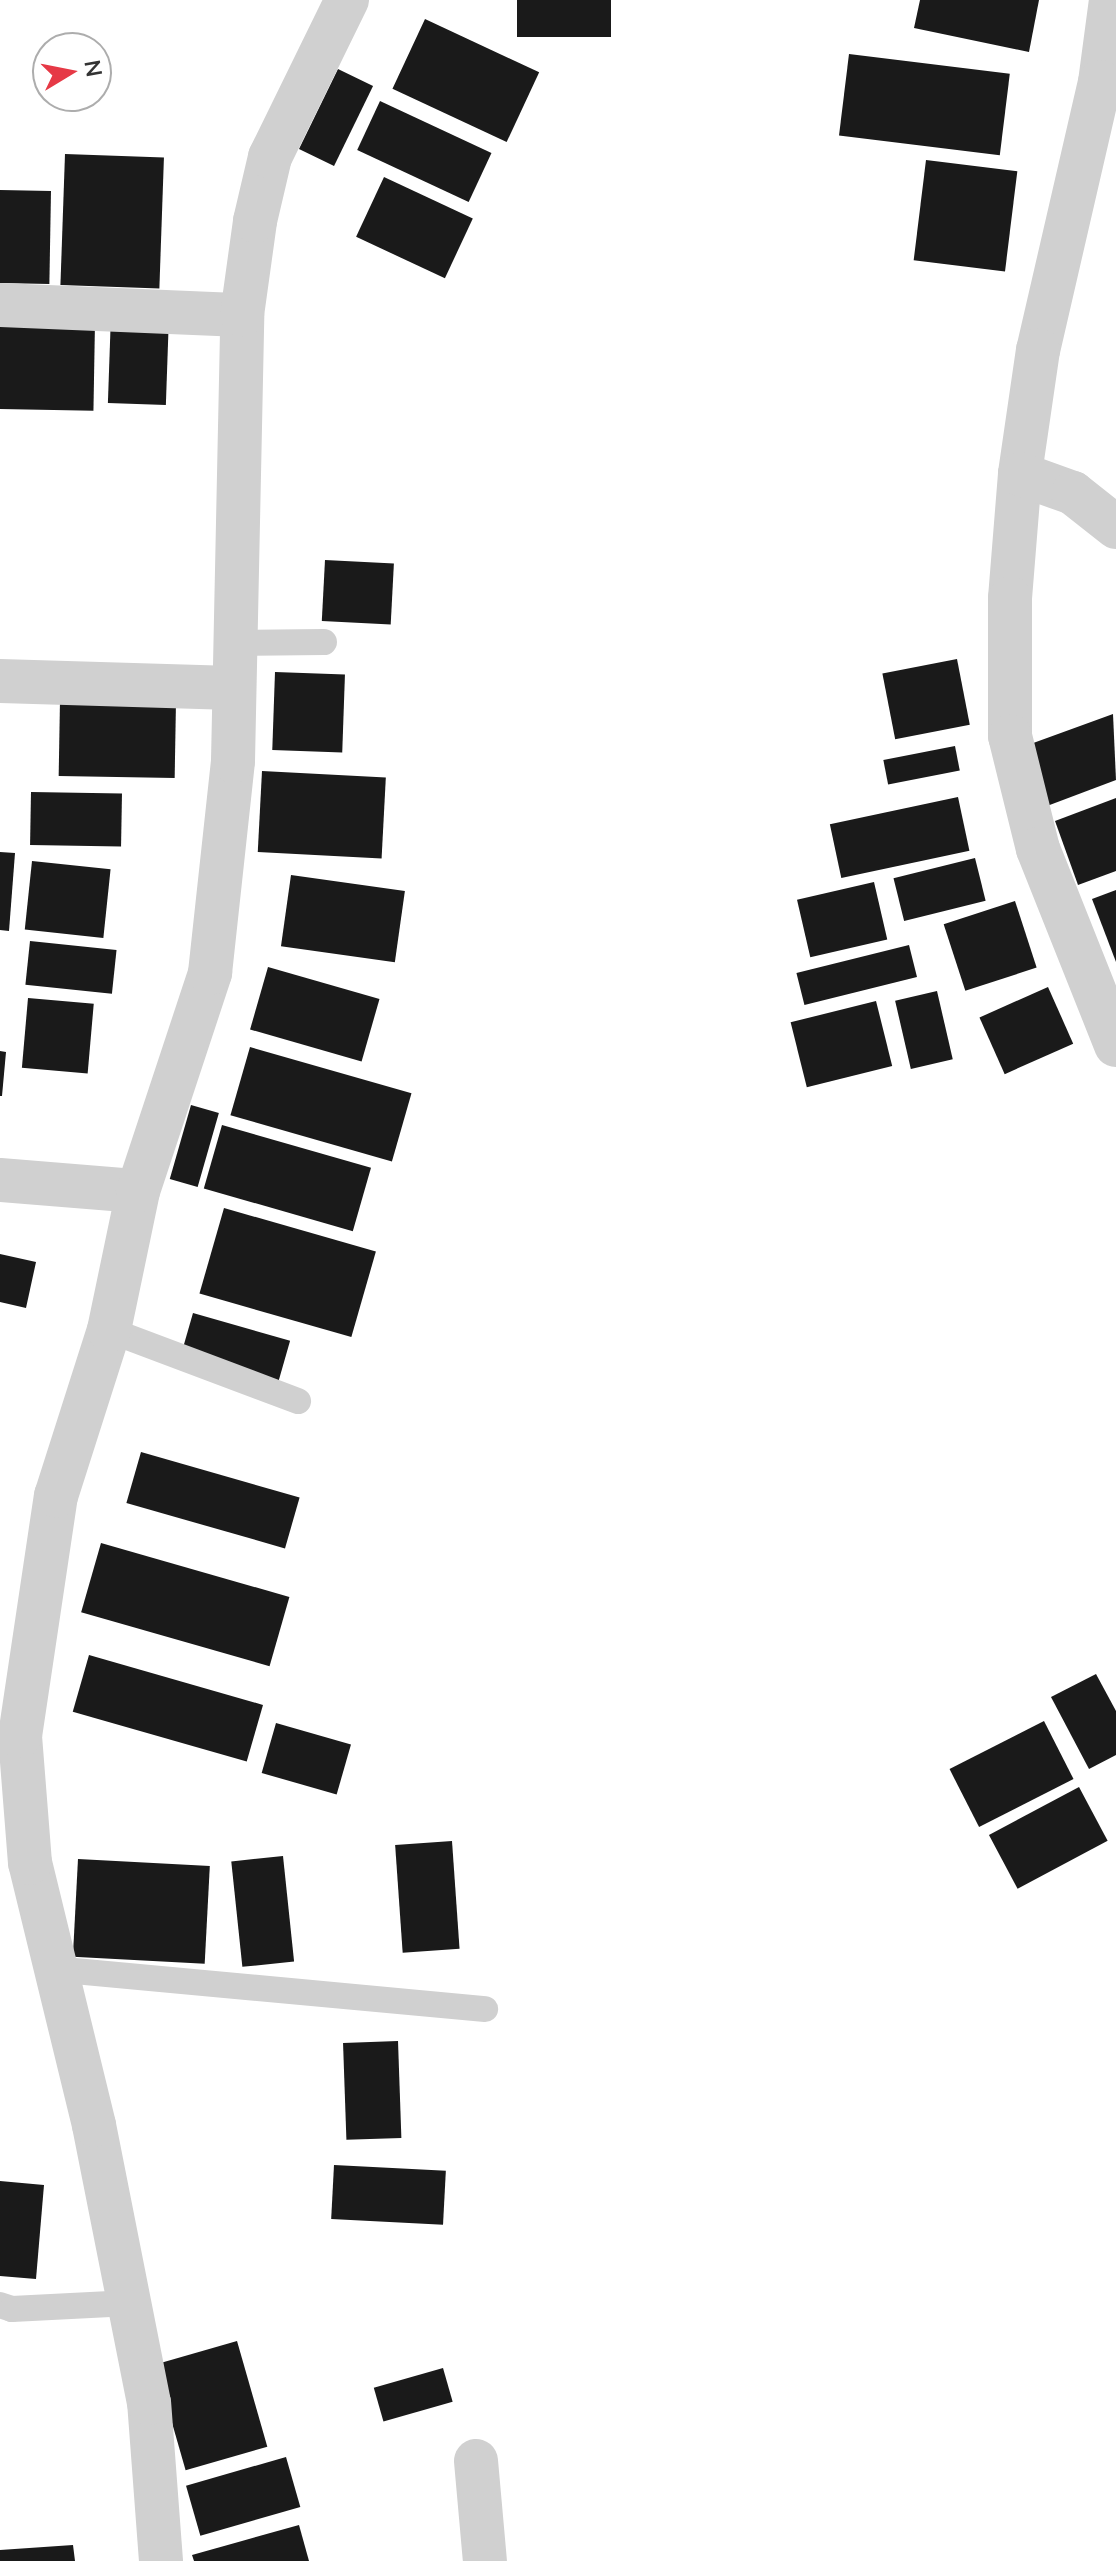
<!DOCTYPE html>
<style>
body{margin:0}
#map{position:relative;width:1116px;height:2561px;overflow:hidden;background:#fff;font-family:Mulish,sans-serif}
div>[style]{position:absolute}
.building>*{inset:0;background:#1a1a1a;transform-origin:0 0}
.service>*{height:26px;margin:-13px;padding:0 13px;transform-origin:13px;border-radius:13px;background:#d0d0d0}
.minor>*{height:44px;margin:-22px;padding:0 22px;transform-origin:22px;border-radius:22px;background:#d0d0d0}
span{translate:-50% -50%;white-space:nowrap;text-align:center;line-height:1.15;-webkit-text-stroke:8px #fff;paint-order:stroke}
.north{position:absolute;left:32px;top:32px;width:80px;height:80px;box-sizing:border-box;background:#fff;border:2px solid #adadad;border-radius:50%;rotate:80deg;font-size:22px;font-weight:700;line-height:32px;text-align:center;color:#333}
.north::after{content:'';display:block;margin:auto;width:28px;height:36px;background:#e63946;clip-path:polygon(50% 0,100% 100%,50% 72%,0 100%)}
</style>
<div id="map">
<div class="building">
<div style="left:517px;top:0;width:94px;height:37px"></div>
<div style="clip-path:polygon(920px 0,1039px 0,1029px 52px,914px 28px)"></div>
<div style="left:425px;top:19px;width:126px;height:77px;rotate:25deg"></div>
<div style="left:849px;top:54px;width:162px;height:82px;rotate:7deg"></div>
<div style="left:338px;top:69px;width:39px;height:89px;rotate:26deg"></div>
<div style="left:380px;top:101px;width:123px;height:54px;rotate:25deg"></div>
<div style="left:65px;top:154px;width:99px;height:131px;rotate:2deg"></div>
<div style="left:926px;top:160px;width:92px;height:101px;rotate:7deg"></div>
<div style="left:384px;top:177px;width:98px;height:66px;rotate:25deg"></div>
<div style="left:0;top:190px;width:51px;height:93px;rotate:1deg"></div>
<div style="left:111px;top:314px;width:58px;height:89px;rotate:2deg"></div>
<div style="left:0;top:321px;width:95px;height:88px;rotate:1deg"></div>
<div style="left:325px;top:560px;width:69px;height:61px;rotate:3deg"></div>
<div style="left:957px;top:659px;width:67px;height:76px;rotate:79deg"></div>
<div style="left:275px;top:672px;width:70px;height:78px;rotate:2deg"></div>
<div style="left:60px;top:700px;width:116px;height:76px;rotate:1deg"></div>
<div style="clip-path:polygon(1113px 714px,1116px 780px,1047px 806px,1025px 746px)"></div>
<div style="left:955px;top:746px;width:25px;height:73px;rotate:79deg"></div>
<div style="left:262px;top:771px;width:124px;height:81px;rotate:3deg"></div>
<div style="left:31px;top:792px;width:91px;height:53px;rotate:1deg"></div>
<div style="left:958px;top:797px;width:55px;height:131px;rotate:78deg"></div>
<div style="clip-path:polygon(1116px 798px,1116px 871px,1078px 885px,1055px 821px)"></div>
<div style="clip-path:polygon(0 852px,15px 853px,9px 931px,0 930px)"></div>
<div style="left:975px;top:858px;width:44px;height:84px;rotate:76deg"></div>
<div style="left:32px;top:861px;width:79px;height:69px;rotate:6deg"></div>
<div style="left:291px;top:875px;width:115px;height:72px;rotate:8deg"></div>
<div style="left:874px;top:882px;width:59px;height:79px;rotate:77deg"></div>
<div style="clip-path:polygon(1116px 890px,1116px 962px,1092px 899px)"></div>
<div style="left:1015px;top:901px;width:70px;height:75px;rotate:72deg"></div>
<div style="left:30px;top:941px;width:87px;height:44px;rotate:6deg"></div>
<div style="left:909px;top:945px;width:33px;height:116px;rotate:76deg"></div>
<div style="left:268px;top:967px;width:116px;height:65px;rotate:16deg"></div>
<div style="left:1048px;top:987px;width:62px;height:75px;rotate:66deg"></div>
<div style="left:937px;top:991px;width:70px;height:43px;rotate:77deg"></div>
<div style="left:28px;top:998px;width:66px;height:70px;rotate:5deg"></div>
<div style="left:876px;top:1001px;width:67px;height:88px;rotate:76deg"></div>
<div style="left:250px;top:1047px;width:168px;height:71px;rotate:16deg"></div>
<div style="clip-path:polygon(0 1051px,6px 1052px,2px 1096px,0 1096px)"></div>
<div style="left:191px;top:1105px;width:29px;height:77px;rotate:16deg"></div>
<div style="left:222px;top:1125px;width:155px;height:66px;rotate:16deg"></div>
<div style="left:224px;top:1208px;width:158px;height:89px;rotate:16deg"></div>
<div style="clip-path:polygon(0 1254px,36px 1262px,26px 1308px,0 1302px)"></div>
<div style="left:193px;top:1313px;width:101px;height:42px;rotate:16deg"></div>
<div style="left:141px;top:1452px;width:165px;height:53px;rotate:16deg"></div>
<div style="left:101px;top:1543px;width:196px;height:72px;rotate:16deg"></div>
<div style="left:89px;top:1655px;width:181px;height:59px;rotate:16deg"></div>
<div style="clip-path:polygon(1096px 1674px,1116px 1711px,1116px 1755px,1089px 1769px,1051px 1697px)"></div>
<div style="left:1044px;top:1721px;width:65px;height:106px;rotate:63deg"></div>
<div style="left:276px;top:1723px;width:78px;height:52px;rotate:16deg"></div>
<div style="left:1079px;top:1787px;width:61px;height:102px;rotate:62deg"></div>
<div style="left:452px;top:1841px;width:108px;height:57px;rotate:86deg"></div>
<div style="left:283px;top:1856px;width:106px;height:52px;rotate:84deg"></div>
<div style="left:78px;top:1859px;width:132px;height:98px;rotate:3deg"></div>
<div style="left:398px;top:2041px;width:97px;height:55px;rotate:88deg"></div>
<div style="left:334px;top:2165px;width:112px;height:54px;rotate:3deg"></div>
<div style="clip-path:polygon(0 2181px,44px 2185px,36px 2279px,0 2276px)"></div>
<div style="left:237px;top:2341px;width:110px;height:85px;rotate:74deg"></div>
<div style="left:443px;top:2368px;width:35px;height:72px;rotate:74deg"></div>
<div style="left:286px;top:2457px;width:52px;height:104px;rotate:74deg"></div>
<div style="clip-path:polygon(299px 2525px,309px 2561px,194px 2561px,192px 2555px)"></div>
<div style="clip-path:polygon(73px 2545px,75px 2561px,0 2561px,0 2550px)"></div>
</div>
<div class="service">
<div style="left:235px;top:643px;width:89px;rotate:-0.6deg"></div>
<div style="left:109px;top:1330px;width:202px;rotate:20.6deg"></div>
<div style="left:53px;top:1969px;width:434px;rotate:5.3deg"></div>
<div style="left:0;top:2305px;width:13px;rotate:18deg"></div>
<div style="left:12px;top:2309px;width:118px;rotate:-2.9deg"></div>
</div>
<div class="minor">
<div style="left:1111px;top:0;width:83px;rotate:97.6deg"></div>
<div style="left:1100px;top:82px;width:275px;rotate:103deg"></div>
<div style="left:1038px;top:350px;width:125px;rotate:98.3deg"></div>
<div style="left:1020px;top:474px;width:124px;rotate:94.6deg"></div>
<div style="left:1010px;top:598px;width:138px;rotate:90deg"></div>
<div style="left:1010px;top:736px;width:116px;rotate:76.1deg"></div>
<div style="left:1038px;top:849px;width:211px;rotate:68.3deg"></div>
<div style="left:0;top:305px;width:242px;rotate:2.4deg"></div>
<div style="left:1020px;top:474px;width:56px;rotate:19.7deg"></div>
<div style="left:1073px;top:493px;width:55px;rotate:38.3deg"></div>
<div style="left:0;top:681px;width:233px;rotate:1.7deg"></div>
<div style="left:0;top:1180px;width:138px;rotate:4.6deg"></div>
<div style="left:476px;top:2461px;width:100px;rotate:84.9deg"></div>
<div style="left:161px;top:2561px;width:158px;rotate:-94.3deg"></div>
<div style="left:149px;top:2403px;width:283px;rotate:-101.2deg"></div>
<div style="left:94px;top:2125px;width:270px;rotate:-103.7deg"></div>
<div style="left:30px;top:1863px;width:127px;rotate:-94.5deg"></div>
<div style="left:20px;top:1736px;width:243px;rotate:-81.5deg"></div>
<div style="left:56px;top:1496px;width:174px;rotate:-72.3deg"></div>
<div style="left:109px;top:1330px;width:142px;rotate:-78.2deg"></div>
<div style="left:138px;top:1191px;width:230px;rotate:-71.7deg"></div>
<div style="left:210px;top:973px;width:213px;rotate:-83.8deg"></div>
<div style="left:233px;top:761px;width:446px;rotate:-88.8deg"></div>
<div style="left:242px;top:315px;width:95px;rotate:-82.1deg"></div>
<div style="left:255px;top:221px;width:66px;rotate:-76.8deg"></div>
<div style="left:270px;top:157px;width:175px;rotate:-63.9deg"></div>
</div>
<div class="north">N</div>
</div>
